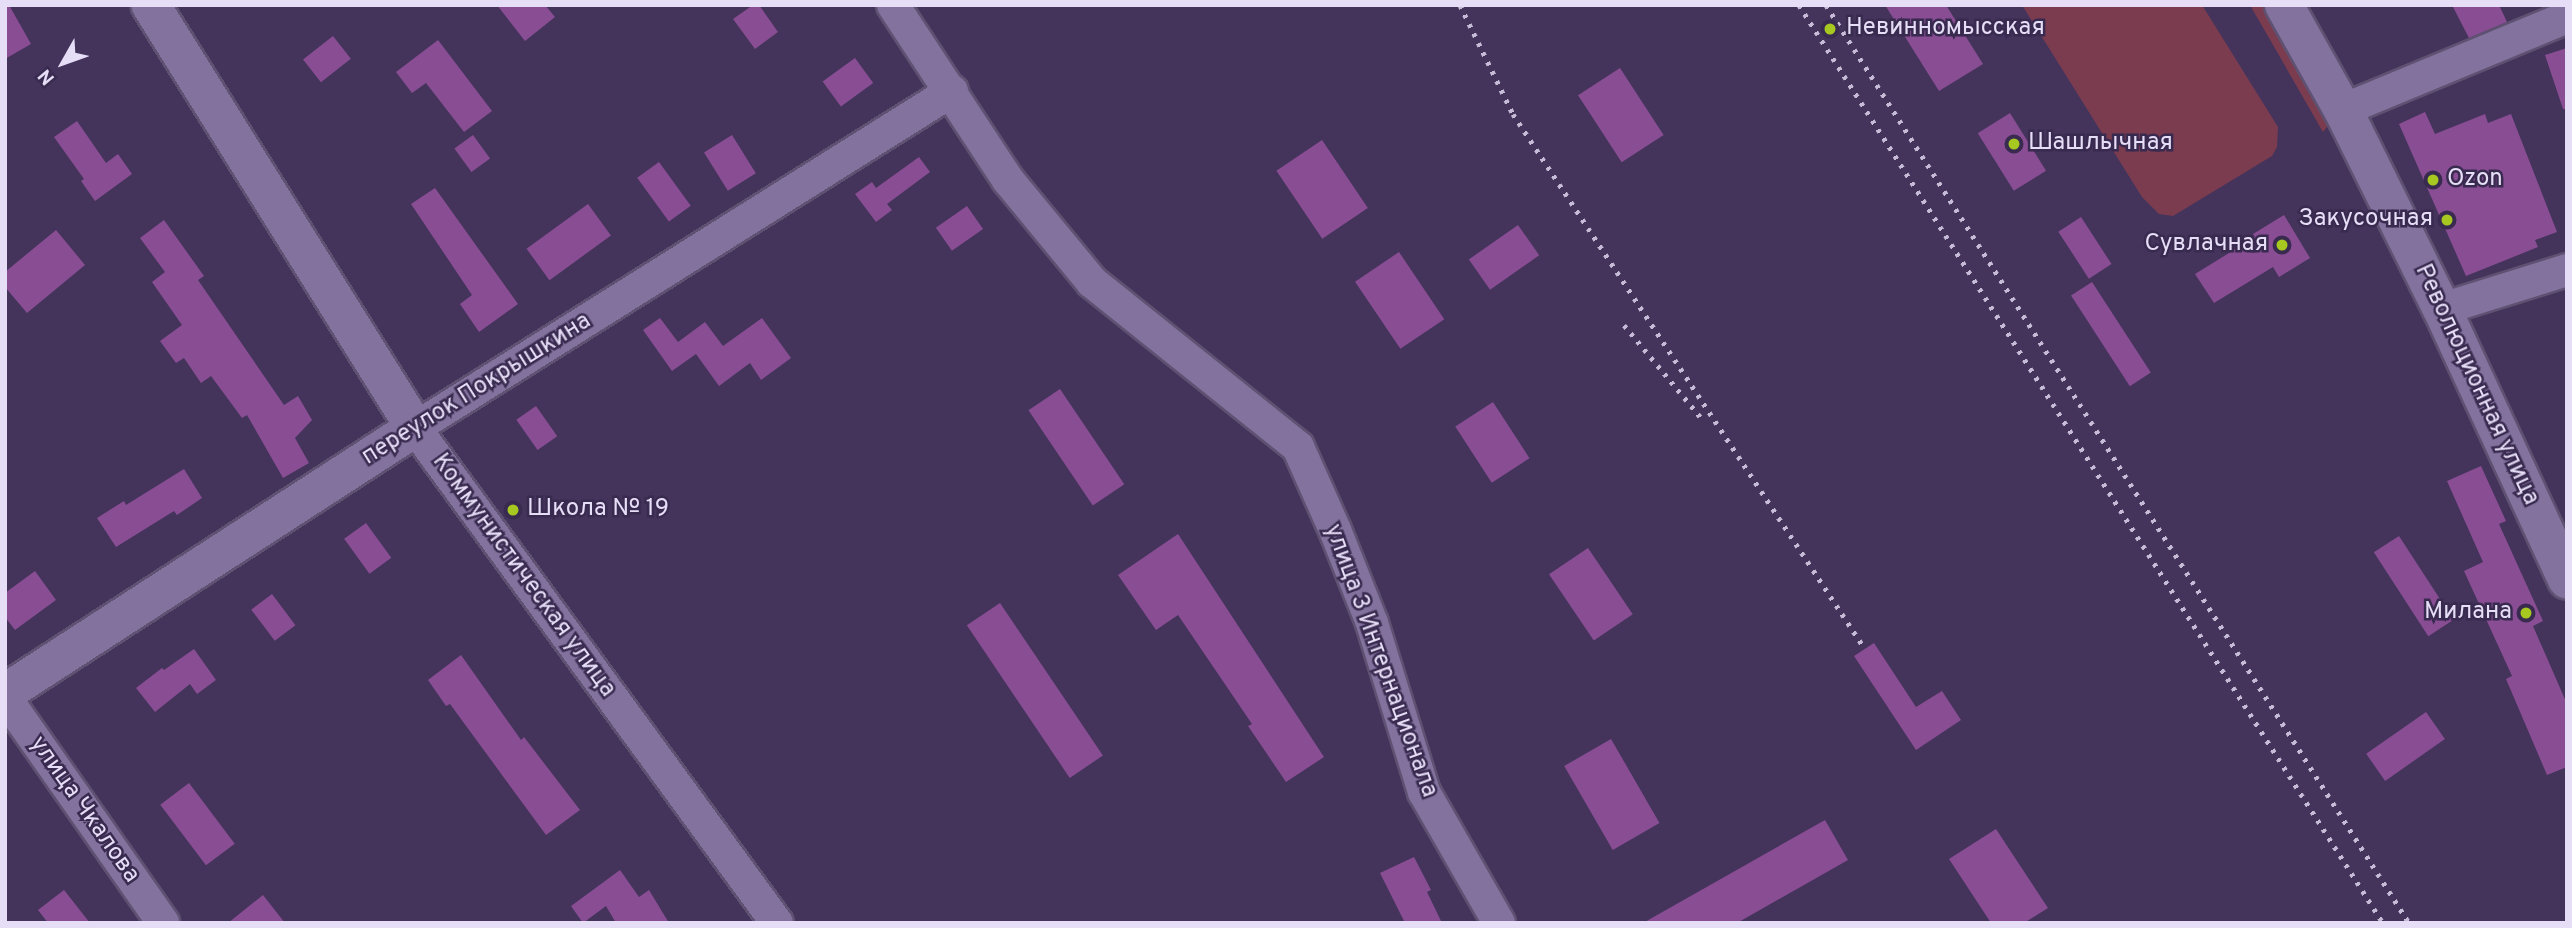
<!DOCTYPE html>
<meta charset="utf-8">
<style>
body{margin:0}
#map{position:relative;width:2572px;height:928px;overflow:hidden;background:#44345b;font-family:Overpass,sans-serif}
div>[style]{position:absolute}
.green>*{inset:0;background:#7b3c50}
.building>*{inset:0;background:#894d94;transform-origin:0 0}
.roads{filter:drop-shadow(2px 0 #5f5172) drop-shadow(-2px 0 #5f5172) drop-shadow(0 2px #5f5172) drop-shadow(0 -2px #5f5172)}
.street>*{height:32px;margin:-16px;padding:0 16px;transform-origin:16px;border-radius:16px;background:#82729d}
.secondary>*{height:38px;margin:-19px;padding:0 19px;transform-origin:19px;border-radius:19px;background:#82729d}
.rail>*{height:5px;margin-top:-2.5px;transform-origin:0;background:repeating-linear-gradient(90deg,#c7bcd8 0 3.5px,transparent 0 10.5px)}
.dots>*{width:19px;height:19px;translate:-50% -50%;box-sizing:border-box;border:4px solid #392a50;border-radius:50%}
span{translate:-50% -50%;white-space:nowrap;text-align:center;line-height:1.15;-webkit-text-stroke:5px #392a50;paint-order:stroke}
.poi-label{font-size:24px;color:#e6ddf6}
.left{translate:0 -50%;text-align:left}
.right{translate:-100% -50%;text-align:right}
.street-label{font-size:24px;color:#e6ddf6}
.frame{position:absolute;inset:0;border:7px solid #e6ddf6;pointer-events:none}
.north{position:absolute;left:28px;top:28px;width:70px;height:70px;-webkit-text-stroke:5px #392a50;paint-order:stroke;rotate:230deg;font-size:19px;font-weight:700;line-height:28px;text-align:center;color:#e6ddf6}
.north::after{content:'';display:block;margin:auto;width:24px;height:32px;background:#e6ddf6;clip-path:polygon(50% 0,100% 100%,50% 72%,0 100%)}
</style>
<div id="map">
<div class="green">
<div style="clip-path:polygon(2022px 5px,2202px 5px,2278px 127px,2277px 147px,2272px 156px,2173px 216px,2159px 214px,2142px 197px)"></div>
<div style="clip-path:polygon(2250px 5px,2265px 5px,2330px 123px,2323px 132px)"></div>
</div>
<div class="building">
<div style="clip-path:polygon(5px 5px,9px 5px,31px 44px,5px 59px)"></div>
<div style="clip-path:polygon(497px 5px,545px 5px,555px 17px,525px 41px)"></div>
<div style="clip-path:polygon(753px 5px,759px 5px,778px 32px,755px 49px,733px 19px)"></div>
<div style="clip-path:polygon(1885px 5px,1946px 5px,1983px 64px,1939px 91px)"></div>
<div style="clip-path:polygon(2452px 5px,2499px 5px,2507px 22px,2469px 38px)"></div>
<div style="left:333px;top:36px;width:29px;height:38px;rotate:52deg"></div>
<div style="clip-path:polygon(438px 40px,492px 111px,464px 132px,426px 83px,412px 93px,396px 72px)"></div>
<div style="clip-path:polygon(2567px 48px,2567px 109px,2563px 109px,2545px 55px)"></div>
<div style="left:855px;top:58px;width:31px;height:40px;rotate:54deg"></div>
<div style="left:1620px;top:68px;width:80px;height:50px;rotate:57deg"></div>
<div style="clip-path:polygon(2425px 112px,2435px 134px,2485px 114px,2488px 123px,2511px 114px,2557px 232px,2535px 240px,2538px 247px,2466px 276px,2399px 124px)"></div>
<div style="left:2010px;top:113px;width:68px;height:38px;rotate:58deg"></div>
<div style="clip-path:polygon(77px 121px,106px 163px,118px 154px,132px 174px,95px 201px,81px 181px,84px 179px,54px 137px)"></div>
<div style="left:473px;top:135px;width:29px;height:23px;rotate:54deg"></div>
<div style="left:732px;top:135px;width:45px;height:33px;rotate:58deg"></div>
<div style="left:1322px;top:140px;width:82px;height:55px;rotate:56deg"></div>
<div style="clip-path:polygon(919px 157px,930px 172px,887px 204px,892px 210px,876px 222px,855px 194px,872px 182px,876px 188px)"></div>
<div style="left:659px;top:162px;width:54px;height:27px;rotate:54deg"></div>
<div style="clip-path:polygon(435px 188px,518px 304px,479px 332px,460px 304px,472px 295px,411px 204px)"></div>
<div style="left:588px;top:204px;width:39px;height:76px;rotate:54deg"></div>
<div style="left:967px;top:206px;width:28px;height:38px;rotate:55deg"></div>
<div style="clip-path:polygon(2284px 215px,2310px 258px,2279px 277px,2273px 267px,2214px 303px,2195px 274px,2255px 237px,2253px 234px)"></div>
<div style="left:2081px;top:217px;width:56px;height:27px;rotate:57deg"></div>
<div style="clip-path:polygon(164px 220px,204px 276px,198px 280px,284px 405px,298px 396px,312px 420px,295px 438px,309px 463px,283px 478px,247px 415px,242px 418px,211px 376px,201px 383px,184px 358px,176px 363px,160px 341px,182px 325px,152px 282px,165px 272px,140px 238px)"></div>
<div style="left:1518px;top:225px;width:37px;height:60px;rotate:55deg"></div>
<div style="clip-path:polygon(56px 230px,85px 265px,27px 313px,5px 287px,5px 272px)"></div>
<div style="left:1399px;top:252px;width:81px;height:53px;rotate:56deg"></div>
<div style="left:2092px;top:282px;width:108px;height:25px;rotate:57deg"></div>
<div style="clip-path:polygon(660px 318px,678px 342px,705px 322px,723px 346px,762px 318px,791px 358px,761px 380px,750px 363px,719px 386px,696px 354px,672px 371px,643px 330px)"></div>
<div style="left:1060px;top:389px;width:115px;height:38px;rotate:56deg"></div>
<div style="left:1493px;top:402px;width:67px;height:45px;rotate:57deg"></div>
<div style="left:536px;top:406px;width:37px;height:24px;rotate:55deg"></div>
<div style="clip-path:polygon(2481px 466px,2506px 521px,2499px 524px,2543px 621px,2533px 626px,2567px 704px,2567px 767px,2547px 775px,2506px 679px,2512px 676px,2464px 571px,2483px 562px,2447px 481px)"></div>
<div style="clip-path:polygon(184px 469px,202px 498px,177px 515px,174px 511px,116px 547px,97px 518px,124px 501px,126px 505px)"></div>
<div style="left:366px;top:523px;width:43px;height:27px;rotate:54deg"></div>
<div style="clip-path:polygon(1178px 534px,1324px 757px,1286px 782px,1248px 726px,1252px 724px,1178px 615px,1156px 630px,1118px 575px)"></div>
<div style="left:2399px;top:536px;width:100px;height:30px;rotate:57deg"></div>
<div style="left:1588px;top:548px;width:80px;height:47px;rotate:56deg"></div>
<div style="clip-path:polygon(35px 571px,56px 600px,15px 630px,5px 617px,5px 593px)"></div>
<div style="left:272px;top:594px;width:39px;height:26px;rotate:53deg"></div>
<div style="left:1000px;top:603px;width:184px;height:40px;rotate:56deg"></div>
<div style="clip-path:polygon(1874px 643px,1916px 707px,1942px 691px,1961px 720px,1916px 750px,1854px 656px)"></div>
<div style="clip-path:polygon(194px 649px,216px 680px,197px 694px,190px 684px,155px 712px,136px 688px,162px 668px,164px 670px)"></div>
<div style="clip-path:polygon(461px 655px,521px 740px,524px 737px,580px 810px,546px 835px,450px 704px,446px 706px,428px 680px)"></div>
<div style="left:2426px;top:712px;width:33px;height:73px;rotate:55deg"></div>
<div style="left:1611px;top:739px;width:97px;height:54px;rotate:60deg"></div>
<div style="left:189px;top:783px;width:76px;height:36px;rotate:53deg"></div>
<div style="clip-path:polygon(1825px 820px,1848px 860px,1737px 923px,1643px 923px)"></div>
<div style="clip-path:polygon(1996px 829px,2048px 908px,2024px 923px,1991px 923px,1949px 859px)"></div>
<div style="clip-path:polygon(1414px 857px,1431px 890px,1427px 892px,1442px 923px,1405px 923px,1380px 873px)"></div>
<div style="clip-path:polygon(620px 870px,639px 897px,649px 890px,669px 923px,616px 923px,606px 906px,583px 923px,571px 906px)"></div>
<div style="clip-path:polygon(64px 890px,90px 923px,48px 923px,38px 910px)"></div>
<div style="clip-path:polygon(263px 895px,285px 923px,228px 923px)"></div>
</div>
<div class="roads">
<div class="street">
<div style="left:893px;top:5px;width:209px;rotate:56.7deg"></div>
<div style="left:1008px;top:180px;width:132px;rotate:50.5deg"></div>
<div style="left:1092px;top:282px;width:264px;rotate:38.7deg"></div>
<div style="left:1298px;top:447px;width:91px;rotate:66deg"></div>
<div style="left:1335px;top:530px;width:100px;rotate:68.3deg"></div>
<div style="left:1372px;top:623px;width:177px;rotate:72.9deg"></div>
<div style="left:1424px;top:792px;width:151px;rotate:60.2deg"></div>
<div style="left:2343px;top:110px;width:243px;rotate:-22.5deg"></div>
<div style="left:2442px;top:309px;width:131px;rotate:-17.3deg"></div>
<div style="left:5px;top:697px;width:276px;rotate:55deg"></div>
<div style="left:777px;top:923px;width:613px;rotate:-126.18deg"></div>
<div style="left:415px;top:428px;width:634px;rotate:-32.11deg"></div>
</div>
<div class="secondary">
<div style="left:2284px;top:5px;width:120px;rotate:60.7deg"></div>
<div style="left:2343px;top:110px;width:222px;rotate:63.6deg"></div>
<div style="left:2442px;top:309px;width:298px;rotate:65.2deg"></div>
<div style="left:5px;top:693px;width:488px;rotate:-32.9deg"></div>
<div style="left:415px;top:428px;width:499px;rotate:-122deg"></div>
</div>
</div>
<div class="rail">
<div style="left:1460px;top:5px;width:121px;rotate:64.1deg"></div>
<div style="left:1513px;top:114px;width:640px;rotate:56.66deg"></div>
<div style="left:1799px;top:5px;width:1088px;rotate:57.54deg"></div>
<div style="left:1826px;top:5px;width:1087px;rotate:57.58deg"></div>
<div style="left:1624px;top:325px;width:122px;rotate:50.3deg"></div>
</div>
<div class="dots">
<div style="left:1830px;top:29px;background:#a6c821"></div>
<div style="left:2014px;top:144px;background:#a6c821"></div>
<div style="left:2433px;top:180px;background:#a6c821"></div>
<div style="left:2447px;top:220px;background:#a6c821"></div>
<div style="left:2282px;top:245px;background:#a6c821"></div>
<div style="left:513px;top:510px;background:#a6c821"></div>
<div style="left:2526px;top:613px;background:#a6c821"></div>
</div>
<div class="poi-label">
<span class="left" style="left:1846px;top:29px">Невинномысская</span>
<span class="left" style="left:2028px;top:144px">Шашлычная</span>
<span class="left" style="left:2447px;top:180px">Ozon</span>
<span class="right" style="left:2433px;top:220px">Закусочная</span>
<span class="right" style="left:2268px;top:245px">Сувлачная</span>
<span class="left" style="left:527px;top:510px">Школа № 19</span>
<span class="right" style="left:2512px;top:613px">Милана</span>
</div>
<div class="street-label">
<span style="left:2476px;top:385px;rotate:65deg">Революционная улица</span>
<span style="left:477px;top:390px;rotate:-32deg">переулок Покрышкина</span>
<span style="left:523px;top:576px;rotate:54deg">Коммунистическая улица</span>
<span style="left:1380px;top:661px;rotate:70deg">улица 3 Интернационала</span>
<span style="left:84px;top:810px;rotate:55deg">улица Чкалова</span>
</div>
<div class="frame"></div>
<div class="north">N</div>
</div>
